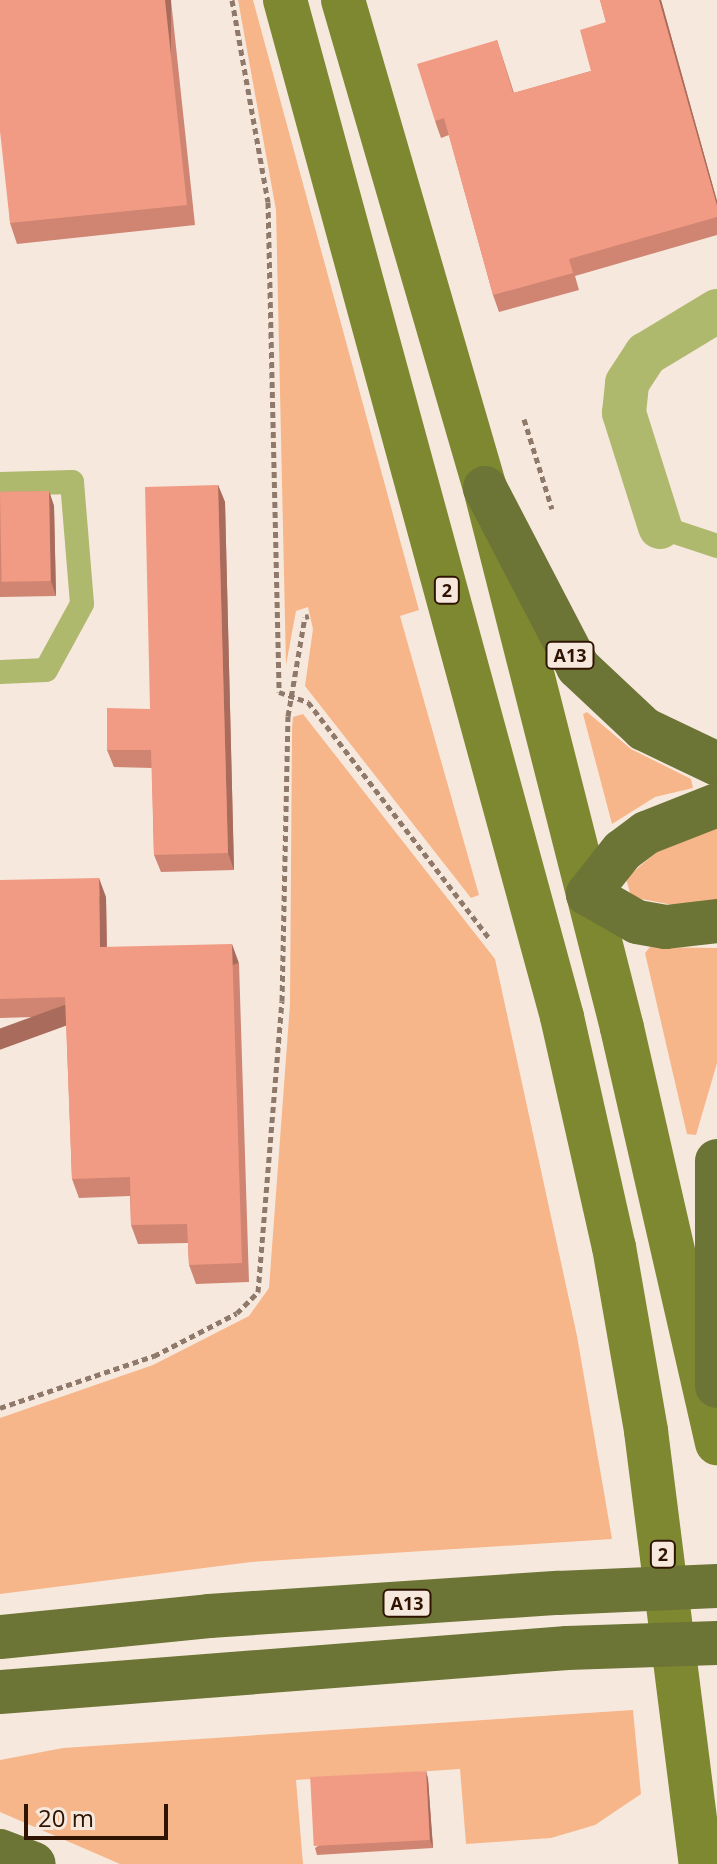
<!DOCTYPE html>
<style>
body{margin:0}
#map{position:relative;width:717px;height:1864px;overflow:hidden;background:#f7e8de;font-family:"Open Sans",sans-serif}
div>[style]{position:absolute}
.green>*{inset:0;background:#f6b689}
.path>*{height:5px;margin-top:-2.5px;transform-origin:0;background:repeating-linear-gradient(90deg,#8e796a 0 6px,transparent 0 10px)}
.service>*{height:24px;margin:-12px;padding:0 12px;transform-origin:12px;border-radius:12px;background:#aeb96e}
.minor>*{height:44px;margin:-22px;padding:0 22px;transform-origin:22px;border-radius:22px;background:#aeb96e}
.primary>*{height:44px;margin:-22px;padding:0 22px;transform-origin:22px;border-radius:22px;background:#7d8830}
.motorway>*{height:44px;margin:-22px;padding:0 22px;transform-origin:22px;border-radius:22px;background:#6c7535}
.motorway-bridge>*{height:44px;margin:-22px;padding:0 22px;transform-origin:22px;border-radius:22px;background:#6c7535}
.wall>*{inset:0;background:#cf8572}
.shaded-wall>*{inset:0;background:#a96c5c;transform-origin:0 0}
.building>*{inset:0;background:#f19b84;transform-origin:0 0}
span{translate:-50% -50%;white-space:nowrap;text-align:center;line-height:1.15;-webkit-text-stroke:8px #f7e8de;paint-order:stroke}
.shield-label span{padding:2px 6px;background:#f7e8de;border:2px solid;border-radius:6px;-webkit-text-stroke-width:0}
.shield-label{font-size:18px;color:#2f1401;font-weight:700}
.scale{position:absolute;left:24px;top:1804px;width:144px;height:36px;box-sizing:border-box;border:4px solid #2f1401;border-top:0;padding-left:10px;font-size:24px;line-height:28px;white-space:nowrap;color:#2f1401;-webkit-text-stroke:6px #f7e8de;paint-order:stroke}
</style>
<div id="map">
<div class="green">
<div style="clip-path:polygon(238px 0,253px 0,419px 610px,400px 616px,479px 895px,471px 898px,305px 686px,313px 629px,308px 607px,296px 611px,286px 665px,276px 210px)"></div>
<div style="clip-path:polygon(587px 712px,631px 749px,691px 779px,693px 788px,655px 797px,612px 824px,583px 714px)"></div>
<div style="clip-path:polygon(303px 714px,495px 959px,577px 1336px,612px 1539px,251px 1562px,0 1594px,0 1418px,153px 1365px,249px 1316px,269px 1288px,290px 1004px,292px 729px,293px 717px)"></div>
<div style="clip-path:polygon(717px 826px,717px 901px,678px 906px,631px 897px,626px 878px,653px 855px,674px 841px)"></div>
<div style="clip-path:polygon(650px 947px,717px 948px,717px 1063px,696px 1135px,687px 1134px,645px 953px)"></div>
<div style="clip-path:polygon(633px 1710px,641px 1794px,595px 1825px,551px 1838px,466px 1844px,460px 1769px,296px 1780px,303px 1864px,120px 1864px,0 1812px,0 1760px,63px 1748px)"></div>
</div>
<div class="path">
<div style="left:232px;top:0;width:205px;rotate:79.9deg"></div>
<div style="left:268px;top:202px;width:490px;rotate:88.7deg"></div>
<div style="left:279px;top:692px;width:31px;rotate:19deg"></div>
<div style="left:308px;top:702px;width:299px;rotate:52.5deg"></div>
<div style="left:524px;top:419px;width:94px;rotate:72.7deg"></div>
<div style="left:0;top:1408px;width:163px;rotate:-18.7deg"></div>
<div style="left:154px;top:1356px;width:93px;rotate:-27.4deg"></div>
<div style="left:237px;top:1313px;width:30px;rotate:-45deg"></div>
<div style="left:258px;top:1292px;width:292px;rotate:-85.3deg"></div>
<div style="left:282px;top:1001px;width:285px;rotate:-88.8deg"></div>
<div style="left:288px;top:716px;width:100px;rotate:-80.3deg"></div>
<div style="left:305px;top:617px;width:4px;rotate:-14deg"></div>
</div>
<div class="service">
<div style="left:0;top:484px;width:72px;rotate:-1.6deg"></div>
<div style="left:72px;top:482px;width:122px;rotate:85.3deg"></div>
<div style="left:82px;top:604px;width:75px;rotate:118.6deg"></div>
<div style="left:46px;top:670px;width:46px;rotate:177.5deg"></div>
<div style="left:660px;top:527px;width:60px;rotate:18.4deg"></div>
</div>
<div class="minor">
<div style="left:660px;top:527px;width:120px;rotate:-107.5deg"></div>
<div style="left:624px;top:413px;width:30px;rotate:-84deg"></div>
<div style="left:627px;top:383px;width:35px;rotate:-57deg"></div>
<div style="left:646px;top:354px;width:83px;rotate:-31.2deg"></div>
</div>
<div class="primary">
<div style="left:285px;top:0;width:1054px;rotate:74.76deg"></div>
<div style="left:562px;top:1017px;width:236px;rotate:77.3deg"></div>
<div style="left:614px;top:1247px;width:187px;rotate:80.1deg"></div>
<div style="left:646px;top:1431px;width:436px;rotate:82.8deg"></div>
<div style="left:343px;top:0;width:508px;rotate:73.78deg"></div>
<div style="left:485px;top:488px;width:557px;rotate:75.76deg"></div>
<div style="left:622px;top:1028px;width:426px;rotate:77.1deg"></div>
</div>
<div class="motorway">
<div style="left:485px;top:488px;width:202px;rotate:62.5deg"></div>
<div style="left:578px;top:667px;width:91px;rotate:43.2deg"></div>
<div style="left:644px;top:729px;width:81px;rotate:25.6deg"></div>
<div style="left:717px;top:805px;width:76px;rotate:158.5deg"></div>
<div style="left:646px;top:833px;width:30px;rotate:143deg"></div>
<div style="left:622px;top:851px;width:55px;rotate:128.3deg"></div>
<div style="left:588px;top:894px;width:56px;rotate:29.7deg"></div>
<div style="left:637px;top:922px;width:29px;rotate:10deg"></div>
<div style="left:666px;top:927px;width:51px;rotate:-6.7deg"></div>
<div style="left:717px;top:1161px;width:225px;rotate:90deg"></div>
<div style="left:0;top:1637px;width:210px;rotate:-5.7deg"></div>
<div style="left:209px;top:1616px;width:350px;rotate:-3.8deg"></div>
<div style="left:0;top:1692px;width:569px;rotate:-4.44deg"></div>
<div style="left:0;top:1851px;width:36px;rotate:21deg"></div>
</div>
<div class="motorway-bridge">
<div style="left:558px;top:1593px;width:159px;rotate:-2.5deg"></div>
<div style="left:567px;top:1648px;width:150px;rotate:-1.9deg"></div>
</div>
<div class="wall">
<div style="clip-path:polygon(0 0,171px 0,195px 225px,17px 244px,10px 223px)"></div>
<div style="clip-path:polygon(600px 0,661px 0,717px 201px,717px 235px,575px 276px,579px 290px,499px 312px,493px 295px,449px 135px,441px 138px,435px 121px,497px 40px,514px 93px,591px 71px,606px 22px)"></div>
<div style="clip-path:polygon(218px 485px,225px 502px,234px 870px,161px 872px,154px 855px,152px 768px,114px 767px,107px 750px,150px 709px)"></div>
<div style="clip-path:polygon(49px 491px,54px 506px,56px 596px,0 597px,0 492px)"></div>
<div style="clip-path:polygon(0 880px,106px 897px,107px 947px,239px 963px,249px 1282px,196px 1284px,189px 1265px,188px 1243px,138px 1244px,131px 1225px,130px 1196px,79px 1198px,72px 1179px,66px 1016px,0 1018px)"></div>
<div style="clip-path:polygon(426px 1771px,428px 1779px,433px 1848px,317px 1855px,315px 1848px)"></div>
</div>
<div class="shaded-wall">
<div style="left:165px;top:0;width:6px;height:206px"></div>
<div style="clip-path:polygon(659px 0,661px 0,717px 201px,717px 206px)"></div>
<div style="clip-path:polygon(218px 485px,225px 502px,234px 870px,228px 853px)"></div>
<div style="clip-path:polygon(49px 491px,54px 506px,56px 596px,51px 581px)"></div>
<div style="clip-path:polygon(99px 878px,106px 897px,107px 966px,100px 947px)"></div>
<div style="left:232px;top:944px;width:20px;height:319px;rotate:70deg"></div>
<div style="clip-path:polygon(426px 1771px,428px 1779px,433px 1848px,430px 1840px)"></div>
</div>
<div class="building">
<div style="clip-path:polygon(0 0,165px 0,187px 205px,10px 223px,0 131px)"></div>
<div style="clip-path:polygon(600px 0,659px 0,717px 206px,717px 217px,569px 259px,573px 273px,493px 295px,444px 118px,435px 121px,417px 64px,497px 40px,513px 93px,591px 71px,580px 30px,606px 22px)"></div>
<div style="clip-path:polygon(218px 485px,228px 853px,154px 855px,151px 750px,107px 750px,107px 708px,150px 709px,145px 487px)"></div>
<div style="left:49px;top:491px;width:90px;height:49px;rotate:89deg"></div>
<div style="clip-path:polygon(99px 878px,100px 947px,232px 944px,242px 1263px,189px 1265px,187px 1224px,131px 1225px,130px 1177px,72px 1179px,65px 997px,0 999px,0 880px)"></div>
<div style="left:426px;top:1771px;width:69px;height:116px;rotate:87deg"></div>
</div>
<div class="shield-label">
<span style="left:447px;top:590px">2</span>
<span style="left:570px;top:655px">A13</span>
<span style="left:663px;top:1554px">2</span>
<span style="left:407px;top:1603px">A13</span>
</div>
<div class="scale">20 m</div>
</div>
